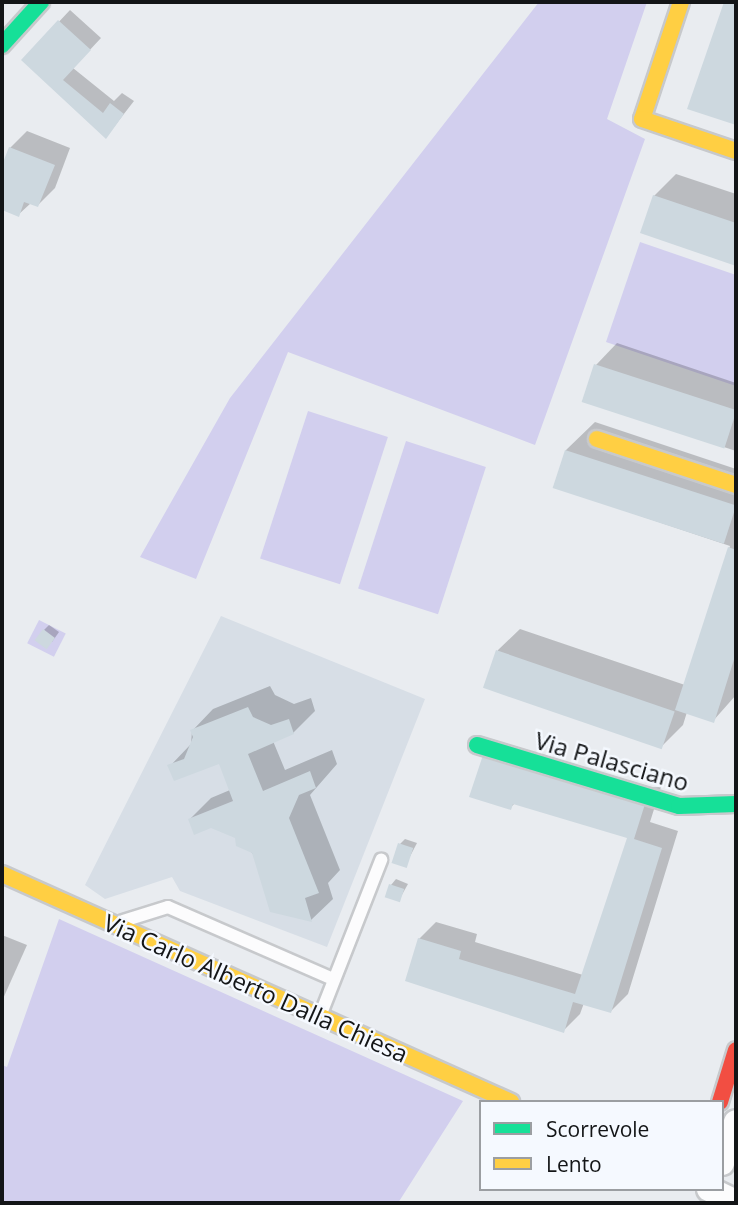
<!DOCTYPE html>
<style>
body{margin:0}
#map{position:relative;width:738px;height:1205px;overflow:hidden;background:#e9ecf0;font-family:"Open Sans",sans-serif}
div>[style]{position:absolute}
.built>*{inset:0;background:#d7dee6}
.green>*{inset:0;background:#d2cfee;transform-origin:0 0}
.shadow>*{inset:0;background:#0003}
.building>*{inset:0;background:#cdd8df;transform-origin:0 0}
.roads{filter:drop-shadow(2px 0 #c7c9cc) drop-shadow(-2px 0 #c7c9cc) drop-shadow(0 2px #c7c9cc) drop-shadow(0 -2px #c7c9cc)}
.lane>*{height:12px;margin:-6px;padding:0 6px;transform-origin:6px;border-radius:6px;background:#fcfcfd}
.street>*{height:24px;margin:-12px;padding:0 12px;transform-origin:12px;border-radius:12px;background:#fcfcfd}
.fast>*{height:16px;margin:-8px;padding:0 8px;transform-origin:8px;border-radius:8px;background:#16e098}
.slow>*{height:16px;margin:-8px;padding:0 8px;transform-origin:8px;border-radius:8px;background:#ffcf43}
.jam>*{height:16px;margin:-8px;padding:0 8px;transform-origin:8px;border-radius:8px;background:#f24e42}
span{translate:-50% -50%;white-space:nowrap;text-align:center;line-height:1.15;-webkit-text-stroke:5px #f5f9ff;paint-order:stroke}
.street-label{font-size:24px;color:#131517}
.frame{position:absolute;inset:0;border:4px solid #131517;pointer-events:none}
.legend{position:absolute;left:479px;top:1100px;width:245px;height:91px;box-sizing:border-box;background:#f5f9ff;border:2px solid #9b9ea2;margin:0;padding:9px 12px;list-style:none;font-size:21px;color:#131517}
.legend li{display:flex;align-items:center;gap:14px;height:35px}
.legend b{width:35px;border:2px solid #9b9ea2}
</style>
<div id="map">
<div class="built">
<div style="clip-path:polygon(221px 616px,425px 699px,327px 947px,180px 891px,172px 877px,105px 899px,85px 885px)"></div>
</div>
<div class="green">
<div style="clip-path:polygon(539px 2px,647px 2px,607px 119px,645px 139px,535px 445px,288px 352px,196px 579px,140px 557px,230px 398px)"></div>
<div style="clip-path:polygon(640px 242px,736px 275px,736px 386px,606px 342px)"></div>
<div style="left:308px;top:411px;width:84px;height:155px;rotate:18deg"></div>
<div style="left:406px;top:441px;width:84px;height:155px;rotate:18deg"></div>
<div style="left:39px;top:620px;width:30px;height:26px;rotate:27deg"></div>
<div style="clip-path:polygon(59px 919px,463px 1101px,398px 1203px,2px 1203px,2px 1065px,7px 1067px)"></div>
</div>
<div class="shadow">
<div style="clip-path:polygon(725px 2px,736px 2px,736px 123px,690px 108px)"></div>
<div style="clip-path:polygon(70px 10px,101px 38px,73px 68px,114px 101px,122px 93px,134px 101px,106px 137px,23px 60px)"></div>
<div style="clip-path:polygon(27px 131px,70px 148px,55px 188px,38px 205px,31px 203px,18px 215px,2px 209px,2px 170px,10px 148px)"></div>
<div style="clip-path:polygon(676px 174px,736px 194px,736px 264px,642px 232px,654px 196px)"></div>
<div style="clip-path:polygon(617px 343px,736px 383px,736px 451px,584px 401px,596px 365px)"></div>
<div style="clip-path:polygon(595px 422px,736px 469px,736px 695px,713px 721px,687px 712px,683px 725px,661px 747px,485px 687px,498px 650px,520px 629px,685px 685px,730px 546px,554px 487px,566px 450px)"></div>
<div style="clip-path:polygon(49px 625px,59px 632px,52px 642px,44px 630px)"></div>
<div style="clip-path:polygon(270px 686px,275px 695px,294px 704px,311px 698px,315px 711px,293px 733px,273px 741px,285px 770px,332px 750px,337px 764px,310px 795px,340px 870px,328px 883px,333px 899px,311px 920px,237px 836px,190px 819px,211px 798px,230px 790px,220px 762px,170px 766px,191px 744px,192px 731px,213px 709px)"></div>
<div style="clip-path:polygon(661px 787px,650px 822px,678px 831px,628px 994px,611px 1011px,584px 1003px,580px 1014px,563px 1031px,419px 939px,436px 922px,477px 934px,475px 942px,583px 975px,629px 837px,515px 803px,510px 808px,472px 796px)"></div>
<div style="clip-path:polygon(405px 839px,417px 843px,405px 866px,400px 844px)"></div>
<div style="clip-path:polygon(396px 879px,408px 884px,399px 900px,391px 885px)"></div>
<div style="clip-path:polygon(2px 935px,27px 945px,2px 1001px)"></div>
</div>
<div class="building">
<div style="clip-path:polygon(724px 2px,736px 2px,736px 125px,687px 109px)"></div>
<div style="clip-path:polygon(58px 20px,91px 50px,63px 80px,103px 113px,110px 103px,124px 114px,106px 139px,21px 60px)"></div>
<div style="clip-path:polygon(9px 147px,55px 165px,38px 207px,24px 202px,19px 217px,2px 210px,2px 165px)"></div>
<div style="clip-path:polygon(653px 195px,736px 223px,736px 266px,640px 233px)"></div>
<div style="left:594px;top:364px;width:150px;height:40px;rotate:18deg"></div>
<div style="left:565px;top:450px;width:180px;height:40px;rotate:18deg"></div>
<div style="clip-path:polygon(728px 547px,736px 550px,736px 653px,714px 723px,675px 710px)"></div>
<div style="left:43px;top:629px;width:15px;height:14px;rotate:37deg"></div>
<div style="left:496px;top:650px;width:189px;height:40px;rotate:19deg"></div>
<div style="clip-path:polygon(248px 707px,253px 717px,271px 725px,289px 719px,294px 734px,248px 754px,263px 791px,310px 771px,316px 788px,299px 795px,289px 818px,319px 893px,305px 898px,312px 922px,270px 912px,252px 853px,236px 846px,235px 838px,211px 828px,194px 835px,188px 819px,233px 801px,219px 764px,174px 781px,167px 765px,184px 759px,193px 737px,190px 730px)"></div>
<div style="clip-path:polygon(483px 755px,645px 804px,634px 839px,662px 848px,611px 1013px,573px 1002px,564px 1033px,405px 981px,418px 938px,461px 951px,459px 959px,575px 994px,627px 838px,513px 804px,511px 810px,469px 797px)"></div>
<div style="left:398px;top:843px;width:16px;height:21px;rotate:18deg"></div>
<div style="left:389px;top:884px;width:16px;height:14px;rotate:18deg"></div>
</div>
<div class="roads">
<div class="lane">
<div style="left:123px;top:921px;width:47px;rotate:-17.3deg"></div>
<div style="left:168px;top:907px;width:180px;rotate:23.6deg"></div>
<div style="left:320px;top:1016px;width:168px;rotate:-68.6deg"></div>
</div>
<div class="street">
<div style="left:722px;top:1163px;width:43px;rotate:-71.1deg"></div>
<div style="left:709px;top:1189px;width:30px;rotate:26deg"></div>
</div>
<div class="fast">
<div style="left:2px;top:45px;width:58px;rotate:-47.8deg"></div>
<div style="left:477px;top:745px;width:211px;rotate:16.8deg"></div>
<div style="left:679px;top:806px;width:57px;rotate:-2deg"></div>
</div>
<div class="slow">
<div style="left:681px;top:2px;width:123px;rotate:108.4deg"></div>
<div style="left:642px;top:119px;width:99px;rotate:18.8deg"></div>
<div style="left:597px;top:439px;width:146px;rotate:18.3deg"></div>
<div style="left:2px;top:874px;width:558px;rotate:24.13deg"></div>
</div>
<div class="jam">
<div style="left:720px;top:1102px;width:54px;rotate:-72.9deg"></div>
</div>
</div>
<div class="street-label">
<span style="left:612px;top:761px;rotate:16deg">Via Palasciano</span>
<span style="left:256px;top:988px;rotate:24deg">Via Carlo Alberto Dalla Chiesa</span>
</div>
<div class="frame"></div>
<ul class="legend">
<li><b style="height:9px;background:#16e098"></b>Scorrevole</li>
<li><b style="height:9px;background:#ffcf43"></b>Lento</li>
</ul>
</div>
